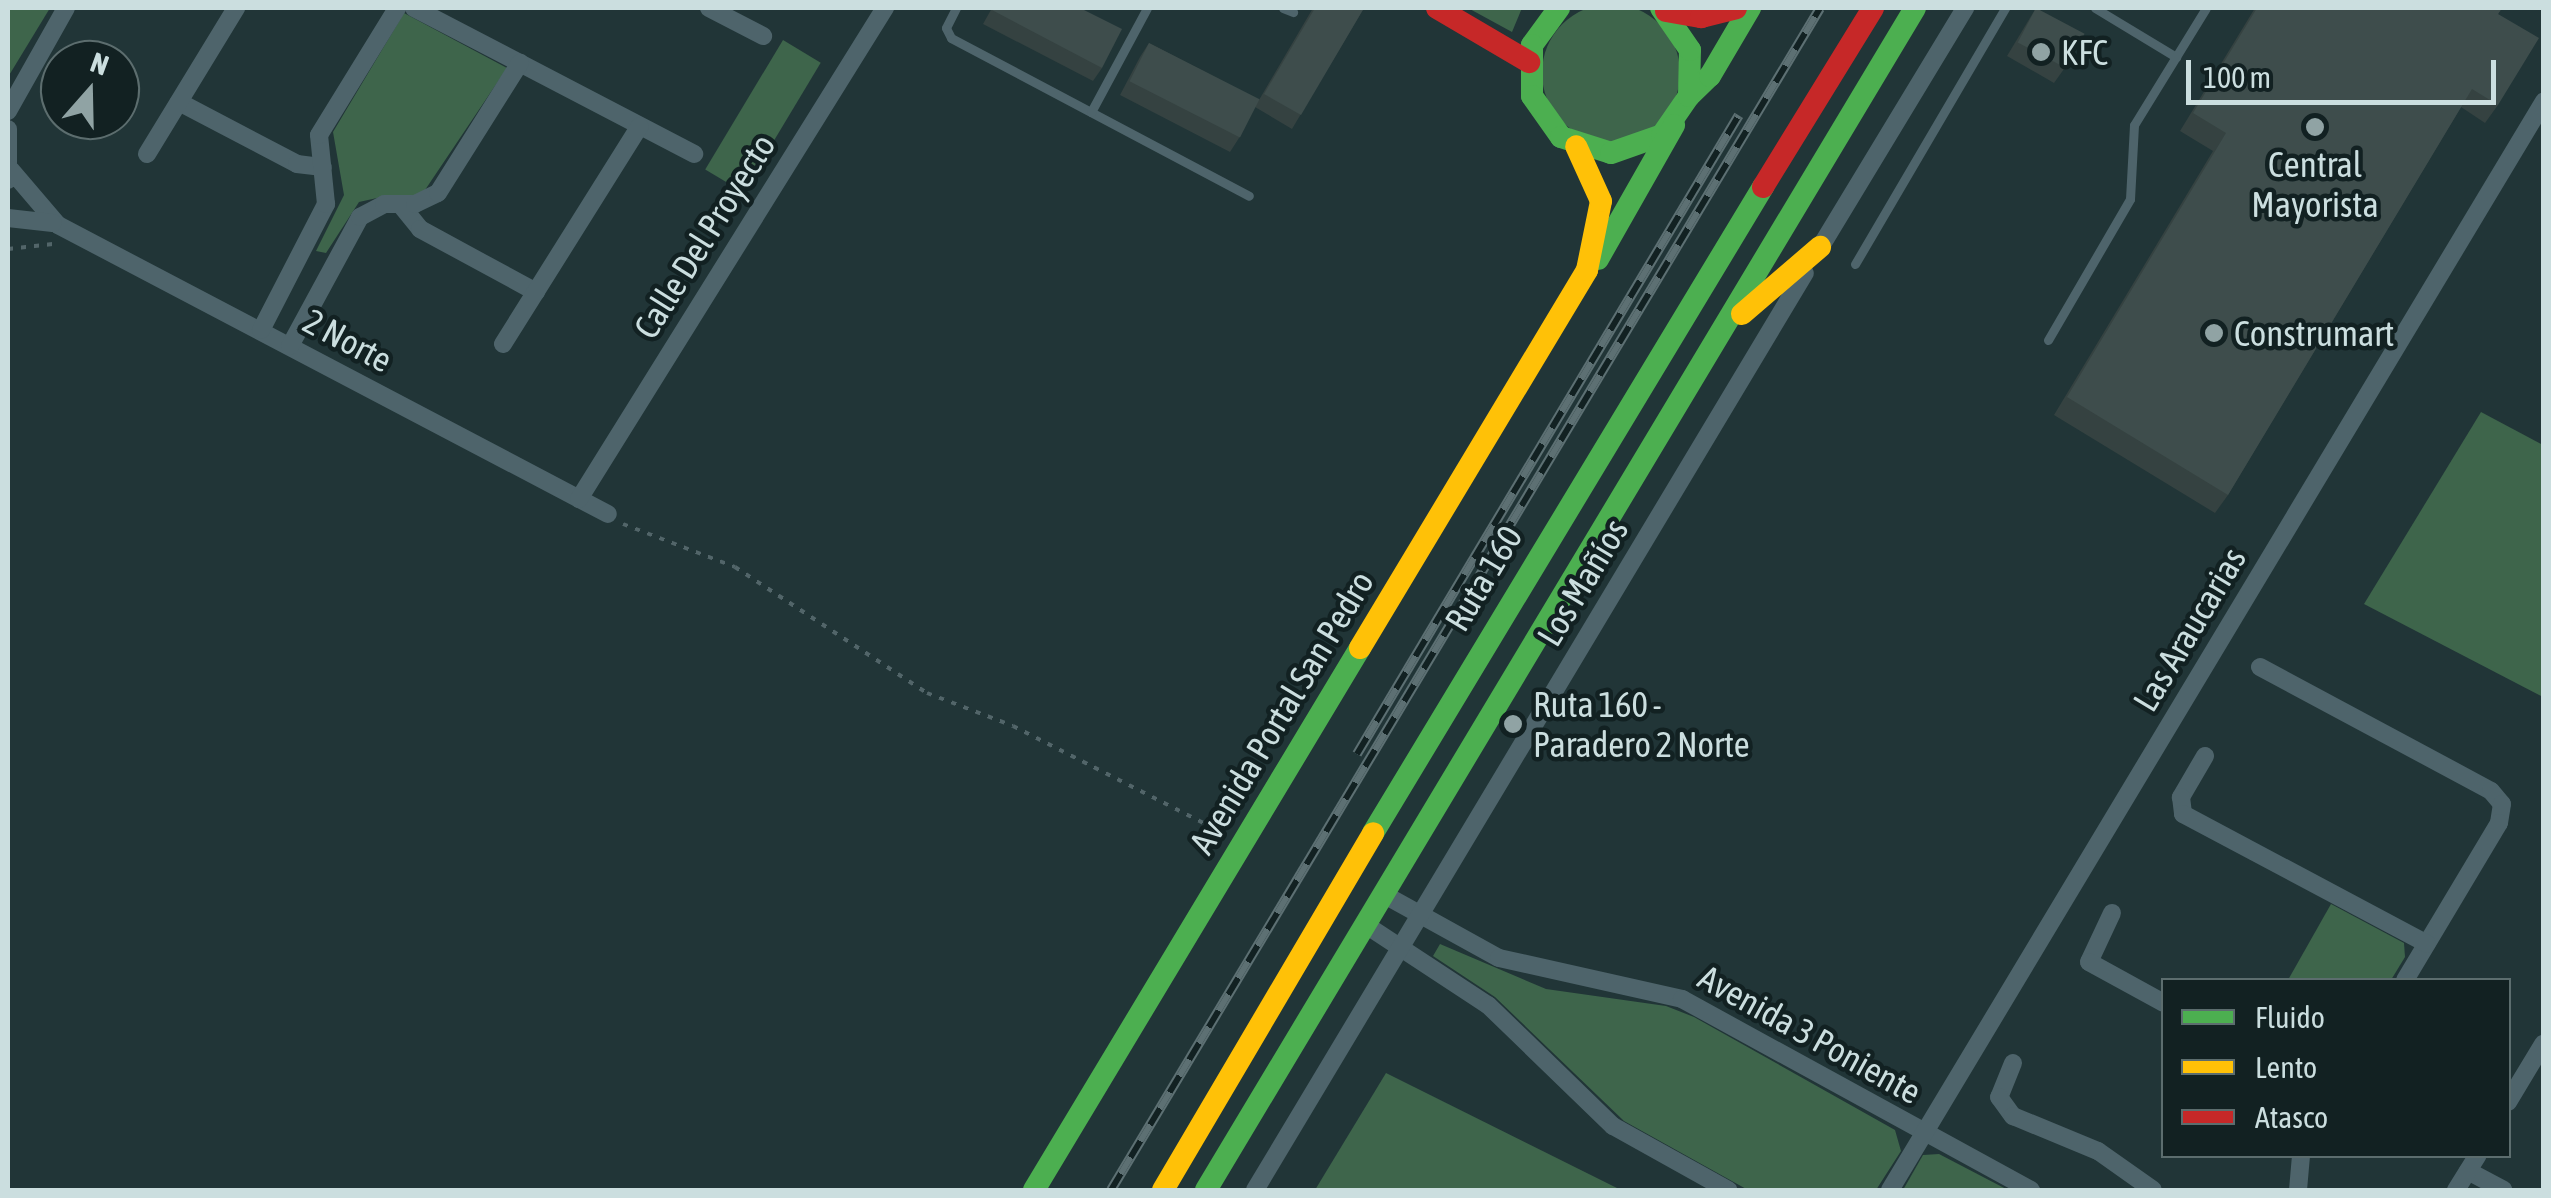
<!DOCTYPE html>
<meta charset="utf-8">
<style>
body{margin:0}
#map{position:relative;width:2551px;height:1198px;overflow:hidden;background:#213537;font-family:"Asap Condensed",sans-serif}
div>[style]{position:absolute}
.green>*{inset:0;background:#3e654b;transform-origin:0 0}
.round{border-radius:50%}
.path>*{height:4px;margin-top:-2px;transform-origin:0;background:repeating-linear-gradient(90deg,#526569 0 5px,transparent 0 13px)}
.lane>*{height:9px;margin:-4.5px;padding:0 4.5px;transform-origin:4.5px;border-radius:4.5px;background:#4e646b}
.street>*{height:18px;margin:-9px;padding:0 9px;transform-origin:9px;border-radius:9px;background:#4e646b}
.fast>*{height:22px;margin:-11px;padding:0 11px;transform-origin:11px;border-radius:11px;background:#4caf50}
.slow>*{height:22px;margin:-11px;padding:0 11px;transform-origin:11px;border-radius:11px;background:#ffc107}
.jam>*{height:22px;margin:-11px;padding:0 11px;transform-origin:11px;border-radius:11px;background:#c62828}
.rail>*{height:10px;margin-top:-5px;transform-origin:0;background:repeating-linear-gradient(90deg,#122122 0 19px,#5d7073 0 38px);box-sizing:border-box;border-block:2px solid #5d7073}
.wall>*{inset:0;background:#354241}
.building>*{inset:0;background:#3e4d4c;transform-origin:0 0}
.dots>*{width:28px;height:28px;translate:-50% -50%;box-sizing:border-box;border:5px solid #122122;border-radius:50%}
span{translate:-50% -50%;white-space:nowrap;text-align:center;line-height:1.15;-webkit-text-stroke:9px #122122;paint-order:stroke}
.poi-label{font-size:35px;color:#cbdedf}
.left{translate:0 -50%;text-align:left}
.street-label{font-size:35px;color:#cbdedf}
.frame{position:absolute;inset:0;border:10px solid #cbdedf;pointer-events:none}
.legend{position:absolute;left:2161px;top:978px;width:350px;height:180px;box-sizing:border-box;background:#122122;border:2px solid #5c6d6e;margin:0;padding:12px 18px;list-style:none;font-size:30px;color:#cbdedf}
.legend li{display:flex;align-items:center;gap:20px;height:50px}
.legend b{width:50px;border:2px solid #5c6d6e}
.north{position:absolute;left:40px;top:40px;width:100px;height:100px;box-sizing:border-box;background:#122122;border:2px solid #5c6d6e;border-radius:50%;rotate:20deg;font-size:28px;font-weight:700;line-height:40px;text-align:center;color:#cbdedf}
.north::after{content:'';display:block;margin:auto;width:35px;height:45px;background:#90a3a4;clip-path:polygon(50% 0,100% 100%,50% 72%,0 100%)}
.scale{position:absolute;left:2186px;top:60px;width:310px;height:45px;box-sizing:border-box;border:5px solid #cbdedf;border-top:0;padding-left:12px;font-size:30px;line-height:35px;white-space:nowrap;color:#cbdedf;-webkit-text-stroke:8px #122122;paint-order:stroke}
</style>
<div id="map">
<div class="green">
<div class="round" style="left:1542px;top:4px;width:138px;height:138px"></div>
<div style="clip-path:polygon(8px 8px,50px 8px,8px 77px)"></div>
<div style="clip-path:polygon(1468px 8px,1522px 8px,1512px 32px)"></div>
<div style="clip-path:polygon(404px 13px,507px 68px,425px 190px,407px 200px,386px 196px,359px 202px,326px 253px,316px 251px,344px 195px,333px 132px)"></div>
<div style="left:783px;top:40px;width:44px;height:151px;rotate:31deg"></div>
<div style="clip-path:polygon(2481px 412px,2543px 445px,2543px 697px,2364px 604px)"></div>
<div style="clip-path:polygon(2331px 904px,2404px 943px,2405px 957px,2391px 980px,2288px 980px)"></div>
<div style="clip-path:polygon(1440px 944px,1546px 989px,1666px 1006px,1694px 1017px,1895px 1130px,1901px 1151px,1876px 1190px,1748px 1190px,1624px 1121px,1495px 997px,1433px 956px)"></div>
<div style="clip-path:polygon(1386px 1073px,1621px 1190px,1315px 1190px)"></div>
<div style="clip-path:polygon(1939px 1154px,2008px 1190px,1903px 1190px,1923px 1155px)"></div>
</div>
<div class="path">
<div style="left:8px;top:249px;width:45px;rotate:-6.3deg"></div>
<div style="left:623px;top:524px;width:120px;rotate:21deg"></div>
<div style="left:735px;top:567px;width:230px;rotate:33.3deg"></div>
<div style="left:927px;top:693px;width:92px;rotate:21deg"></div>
<div style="left:1013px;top:726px;width:233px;rotate:27deg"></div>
</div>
<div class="lane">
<div style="left:956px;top:8px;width:22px;rotate:117deg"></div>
<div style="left:946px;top:28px;width:11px;rotate:63deg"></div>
<div style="left:951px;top:38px;width:337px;rotate:27.9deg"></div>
<div style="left:1283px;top:8px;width:11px;rotate:22deg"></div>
<div style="left:2095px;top:8px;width:95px;rotate:31.2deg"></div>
<div style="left:1091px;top:112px;width:118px;rotate:-61.7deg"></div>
<div style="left:1855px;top:264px;width:297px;rotate:-59.6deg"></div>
<div style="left:2048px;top:340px;width:163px;rotate:-59.8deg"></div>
<div style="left:2130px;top:199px;width:74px;rotate:-86.9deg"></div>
<div style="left:2134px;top:125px;width:137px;rotate:-58.4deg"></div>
</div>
<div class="street">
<div style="left:414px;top:8px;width:316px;rotate:27.5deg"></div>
<div style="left:709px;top:8px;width:61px;rotate:27.4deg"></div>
<div style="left:179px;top:102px;width:133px;rotate:27.7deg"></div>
<div style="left:297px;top:164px;width:26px;rotate:7deg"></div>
<div style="left:8px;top:111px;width:118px;rotate:-60.6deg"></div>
<div style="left:8px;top:129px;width:51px;rotate:90deg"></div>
<div style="left:147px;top:154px;width:171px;rotate:-58.6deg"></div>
<div style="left:11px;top:170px;width:72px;rotate:49.5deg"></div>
<div style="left:58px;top:225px;width:621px;rotate:27.72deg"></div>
<div style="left:400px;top:204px;width:32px;rotate:51deg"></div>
<div style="left:420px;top:229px;width:132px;rotate:28.5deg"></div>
<div style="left:8px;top:218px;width:45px;rotate:6.3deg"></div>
<div style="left:1818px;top:251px;width:284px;rotate:-58.8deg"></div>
<div style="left:261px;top:330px;width:142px;rotate:-62.7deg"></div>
<div style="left:326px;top:204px;width:69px;rotate:-95.8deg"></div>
<div style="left:319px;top:135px;width:149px;rotate:-58.4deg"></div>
<div style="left:503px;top:344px;width:257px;rotate:-57.9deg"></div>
<div style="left:290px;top:346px;width:147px;rotate:-61.5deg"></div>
<div style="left:360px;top:217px;width:27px;rotate:-28deg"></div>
<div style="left:384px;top:204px;width:31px"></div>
<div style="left:415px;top:204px;width:25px;rotate:-26deg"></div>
<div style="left:438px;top:193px;width:154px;rotate:-57.8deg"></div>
<div style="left:579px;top:499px;width:579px;rotate:-58.07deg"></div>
<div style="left:2260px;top:667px;width:262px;rotate:28.2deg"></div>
<div style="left:2491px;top:791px;width:17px;rotate:50deg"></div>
<div style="left:2502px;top:804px;width:19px;rotate:99deg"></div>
<div style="left:2499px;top:823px;width:183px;rotate:120.9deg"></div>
<div style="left:2205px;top:756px;width:48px;rotate:120.3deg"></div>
<div style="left:2181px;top:797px;width:17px;rotate:83deg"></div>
<div style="left:2183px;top:814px;width:276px;rotate:28deg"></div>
<div style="left:1383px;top:894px;width:132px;rotate:28.9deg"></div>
<div style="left:1499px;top:958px;width:188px;rotate:12.6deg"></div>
<div style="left:1682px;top:999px;width:398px;rotate:28.7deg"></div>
<div style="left:2112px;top:913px;width:54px;rotate:115.1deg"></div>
<div style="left:2089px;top:962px;width:85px;rotate:28.7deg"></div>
<div style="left:1366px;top:925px;width:146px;rotate:33.3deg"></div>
<div style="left:1488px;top:1005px;width:174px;rotate:44.1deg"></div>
<div style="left:1613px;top:1126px;width:132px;rotate:29.1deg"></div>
<div style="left:2013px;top:1063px;width:37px;rotate:112deg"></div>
<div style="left:1999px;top:1097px;width:24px;rotate:54deg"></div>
<div style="left:2013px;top:1116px;width:92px;rotate:22.4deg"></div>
<div style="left:2098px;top:1151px;width:67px;rotate:35.3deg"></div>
<div style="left:2508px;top:1102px;width:68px;rotate:-58.9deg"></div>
<div style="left:2468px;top:1171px;width:40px;rotate:28deg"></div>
<div style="left:1255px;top:1190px;width:1069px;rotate:-59.05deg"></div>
<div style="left:1890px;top:1190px;width:1270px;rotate:-59.01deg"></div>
<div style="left:2298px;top:1190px;width:34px;rotate:-85deg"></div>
<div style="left:2456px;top:1190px;width:40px;rotate:-58deg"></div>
</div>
<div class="fast">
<div style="left:1559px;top:8px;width:46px;rotate:126.1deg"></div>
<div style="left:1532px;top:45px;width:51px;rotate:90deg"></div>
<div style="left:1532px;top:96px;width:50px;rotate:54.7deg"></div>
<div style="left:1561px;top:137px;width:52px;rotate:17.7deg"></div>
<div style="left:1611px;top:153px;width:54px;rotate:-19.4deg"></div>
<div style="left:1662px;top:135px;width:47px;rotate:-55.3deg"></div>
<div style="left:1689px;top:96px;width:46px;rotate:-88.8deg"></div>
<div style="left:1690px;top:50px;width:51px;rotate:-124.6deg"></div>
<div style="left:1689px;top:96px;width:29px;rotate:-44deg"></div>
<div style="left:1710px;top:76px;width:79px;rotate:-59.5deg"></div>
<div style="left:1598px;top:259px;width:154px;rotate:-60.4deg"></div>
<div style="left:1373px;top:833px;width:755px;rotate:-58.88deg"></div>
<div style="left:1034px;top:1190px;width:632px;rotate:-58.97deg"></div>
<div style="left:1206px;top:1190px;width:1378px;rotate:-59.04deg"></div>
</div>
<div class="slow">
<div style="left:1742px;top:314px;width:103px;rotate:-40.7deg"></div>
<div style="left:1360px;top:648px;width:441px;rotate:-59deg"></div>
<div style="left:1587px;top:270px;width:70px;rotate:-78.5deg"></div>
<div style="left:1601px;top:201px;width:60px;rotate:-114.4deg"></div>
<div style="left:1163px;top:1190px;width:414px;rotate:-59.5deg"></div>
</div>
<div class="jam">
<div style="left:1437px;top:8px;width:107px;rotate:30.4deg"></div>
<div style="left:1666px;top:11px;width:36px;rotate:10deg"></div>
<div style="left:1701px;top:17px;width:36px;rotate:-14deg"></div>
<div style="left:1763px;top:187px;width:210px;rotate:-58.4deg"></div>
</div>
<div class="rail">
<div style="left:1357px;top:754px;width:744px;rotate:-59.13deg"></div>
<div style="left:1111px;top:1190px;width:1378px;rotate:-59.04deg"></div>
</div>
<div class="wall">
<div style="clip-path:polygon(992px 8px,1080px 8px,1102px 68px,1093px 81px,983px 24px)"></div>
<div style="clip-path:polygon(1313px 8px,1364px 8px,1292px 129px,1255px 107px,1239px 138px,1230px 152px,1120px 95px,1140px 57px,1149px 43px,1259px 100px)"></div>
<div style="clip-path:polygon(2036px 8px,2064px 69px,2054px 83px,2007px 56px)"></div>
<div style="clip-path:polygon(2255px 8px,2502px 8px,2498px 14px,2498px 105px,2485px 123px,2461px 107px,2228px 495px,2215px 513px,2054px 415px,2213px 151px,2180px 131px)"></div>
</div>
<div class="building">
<div style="clip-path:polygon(994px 8px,1080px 8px,1122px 29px,1102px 68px,992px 10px)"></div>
<div style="clip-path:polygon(1315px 8px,1364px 8px,1301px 115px,1264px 94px)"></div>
<div style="left:2036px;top:8px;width:55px;height:39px;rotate:28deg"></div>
<div style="clip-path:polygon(2257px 8px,2502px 8px,2498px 14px,2539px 38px,2498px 105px,2472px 89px,2228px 495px,2067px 397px,2226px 133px,2193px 113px)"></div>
<div style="left:1149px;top:43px;width:124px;height:43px;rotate:27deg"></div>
</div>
<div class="dots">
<div style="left:2041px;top:52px;background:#90a3a4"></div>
<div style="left:2315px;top:127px;background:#90a3a4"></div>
<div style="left:2214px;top:333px;background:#90a3a4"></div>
<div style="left:1513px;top:724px;background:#90a3a4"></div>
</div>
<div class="poi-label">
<span class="left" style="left:2061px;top:52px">KFC</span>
<span style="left:2315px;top:184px">Central<br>Mayorista</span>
<span class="left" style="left:2234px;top:333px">Construmart</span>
<span class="left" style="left:1533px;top:724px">Ruta 160 -<br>Paradero 2 Norte</span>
</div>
<div class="street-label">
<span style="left:704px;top:236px;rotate:-58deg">Calle Del Proyecto</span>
<span style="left:348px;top:340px;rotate:28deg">2 Norte</span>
<span style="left:1483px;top:578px;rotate:-59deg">Ruta 160</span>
<span style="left:1582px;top:582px;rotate:-59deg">Los Mañíos</span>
<span style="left:2189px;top:629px;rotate:-59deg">Las Araucarias</span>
<span style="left:1281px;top:712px;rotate:-59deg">Avenida Portal San Pedro</span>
<span style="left:1810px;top:1034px;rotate:29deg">Avenida 3 Poniente</span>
</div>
<div class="frame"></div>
<ul class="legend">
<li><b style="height:12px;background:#4caf50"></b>Fluido</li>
<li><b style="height:12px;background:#ffc107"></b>Lento</li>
<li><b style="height:12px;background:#c62828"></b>Atasco</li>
</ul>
<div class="north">N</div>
<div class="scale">100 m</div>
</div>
